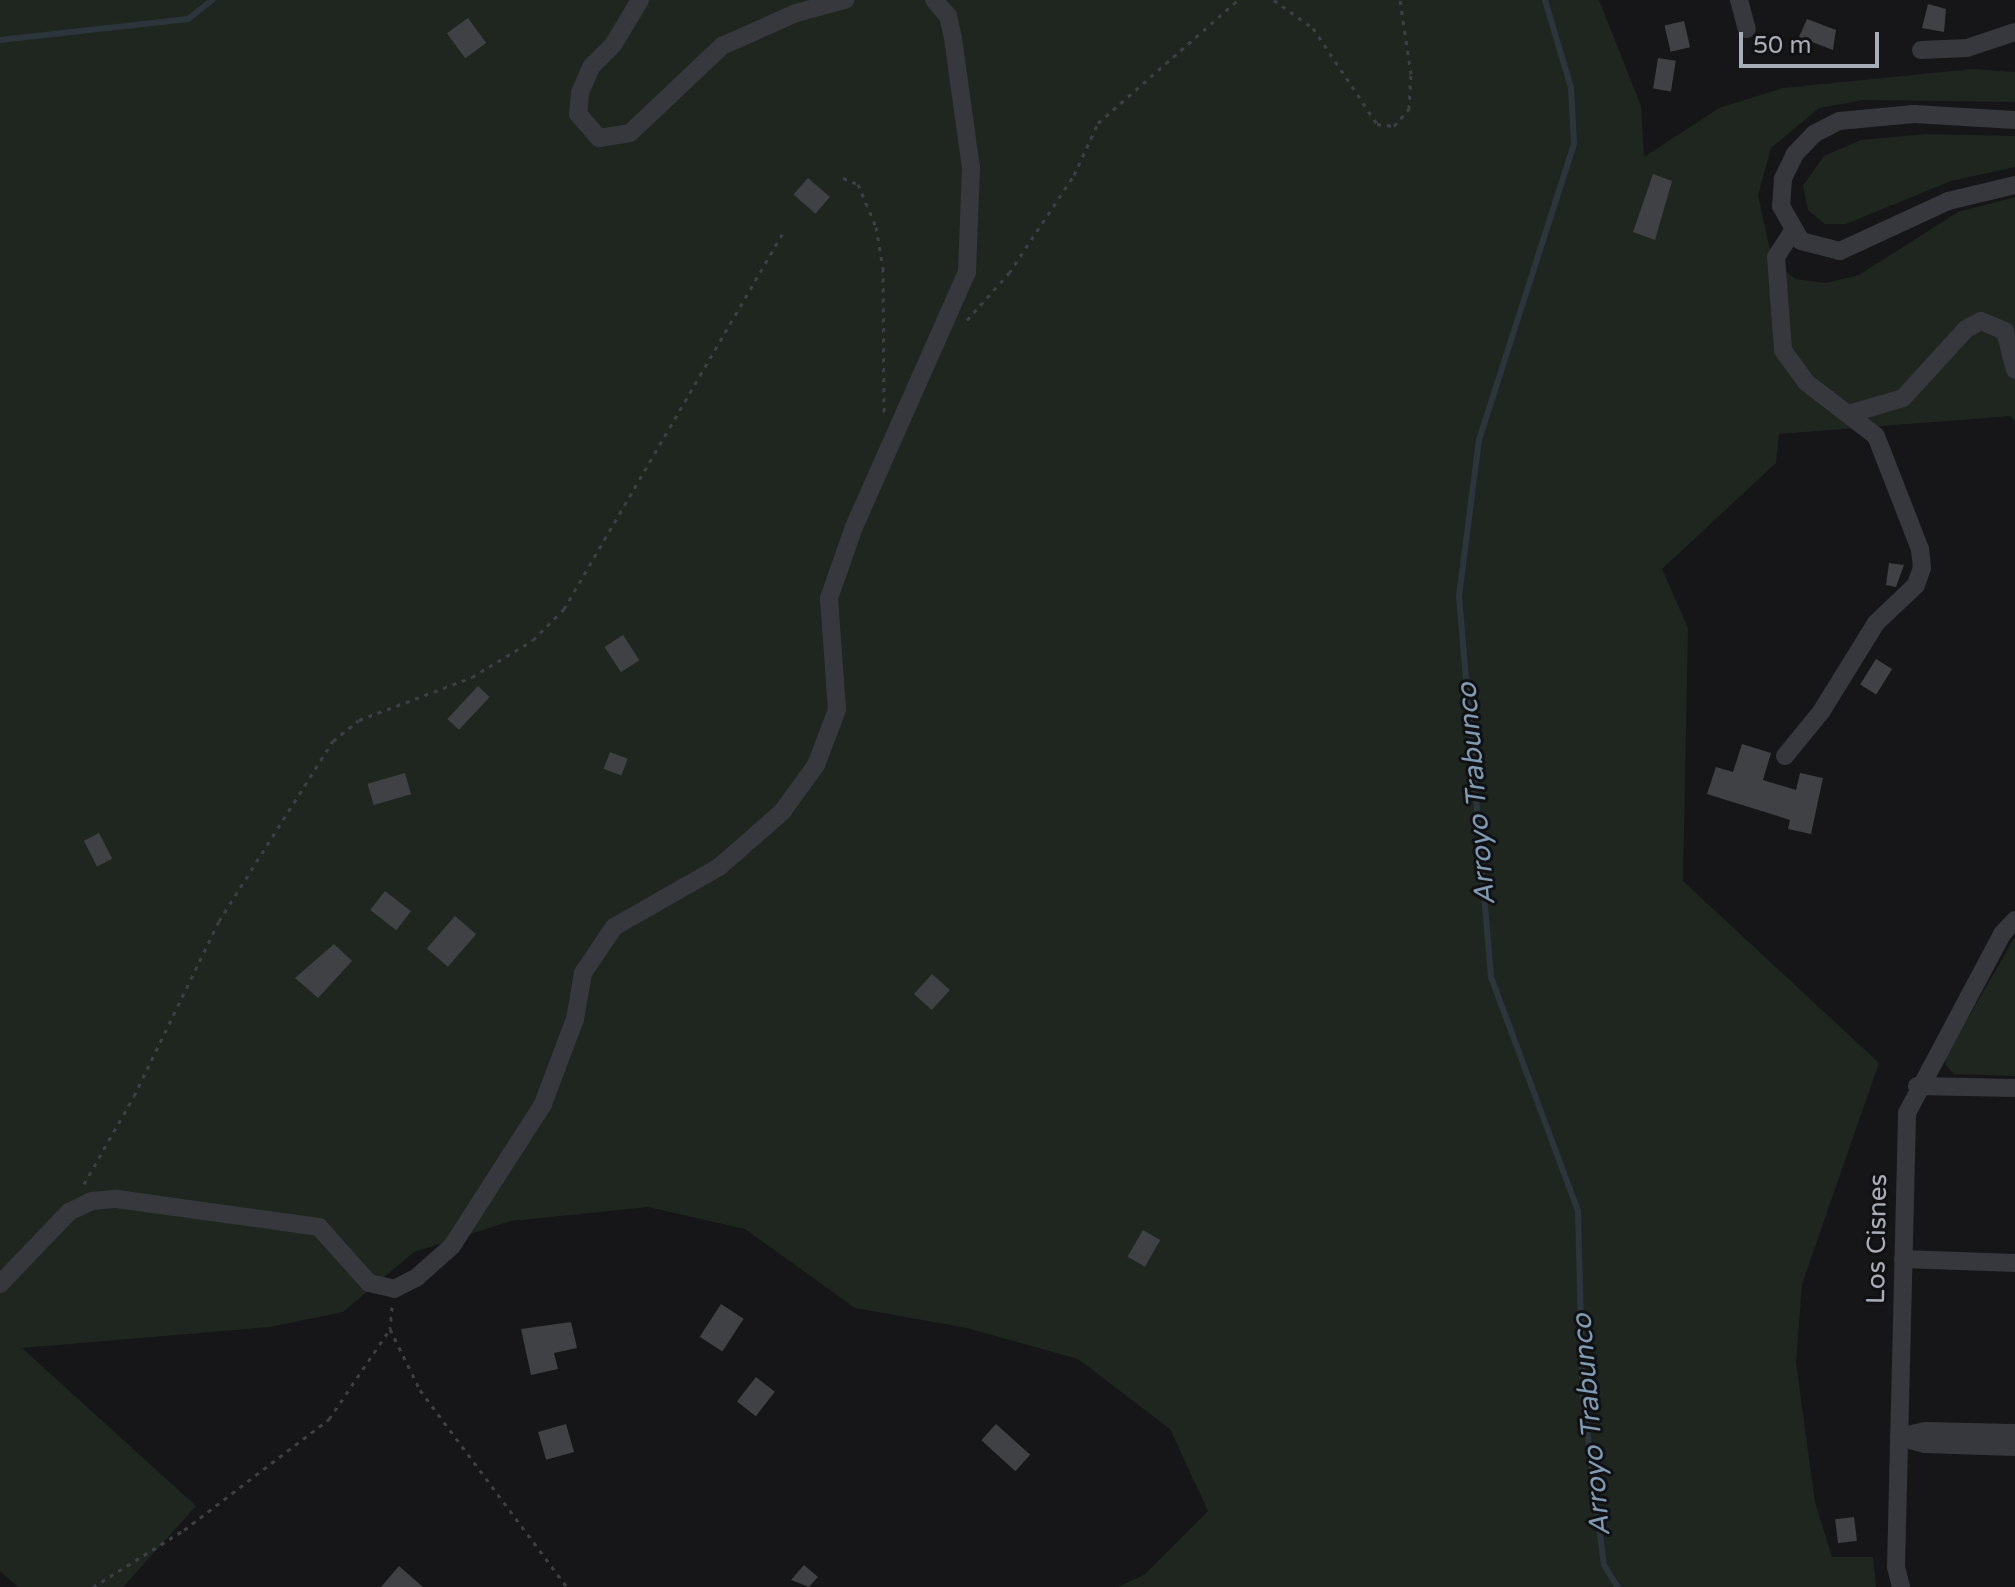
<!DOCTYPE html>
<style>
body{margin:0}
#map{position:relative;width:2015px;height:1587px;overflow:hidden;background:#161618;font-family:"Varela Round",sans-serif}
div>[style]{position:absolute}
.green>*{inset:0;background:#1e261f}
.stream>*{height:6px;margin:-3px;padding:0 3px;transform-origin:3px;border-radius:3px;background:#2c353c}
.building>*{inset:0;background:#404145;transform-origin:0 0}
.path>*{height:3px;margin-top:-1.5px;transform-origin:0;background:repeating-linear-gradient(90deg,#3d3f44 0 4px,transparent 0 10px)}
.minor>*{height:18px;margin:-9px;padding:0 9px;transform-origin:9px;border-radius:9px;background:#37383d}
span{translate:-50% -50%;white-space:nowrap;text-align:center;line-height:1.15;-webkit-text-stroke:6px #111113;paint-order:stroke}
.street-label{font-size:26px;color:#a8adb8}
.water-label{font-size:28px;color:#7f9bb3;font-style:italic}
.scale{position:absolute;left:1739px;top:32px;width:140px;height:36px;box-sizing:border-box;border:4px solid #a8adb8;border-top:0;padding-left:10px;font-size:24px;line-height:28px;white-space:nowrap;color:#a8adb8;-webkit-text-stroke:6px #111113;paint-order:stroke}
</style>
<div id="map">
<div class="green">
<div style="clip-path:polygon(0 0,1599px 0,1641px 106px,1644px 157px,1719px 108px,1783px 88px,1972px 69px,2015px 72px,2015px 102px,1863px 100px,1819px 108px,1771px 148px,1758px 195px,1772px 259px,1795px 279px,1826px 283px,1859px 275px,1958px 212px,2015px 197px,2015px 422px,2011px 416px,1779px 434px,1776px 463px,1662px 569px,1688px 628px,1683px 881px,1879px 1063px,1802px 1284px,1796px 1363px,1815px 1502px,1832px 1557px,1873px 1557px,1876px 1587px,1118px 1587px,1144px 1575px,1208px 1511px,1170px 1429px,1078px 1359px,967px 1328px,855px 1308px,745px 1229px,648px 1207px,511px 1221px,414px 1252px,343px 1312px,270px 1327px,22px 1348px,196px 1506px,123px 1587px,18px 1587px,0 1571px)"></div>
<div style="clip-path:polygon(1927px 134px,2015px 136px,2015px 167px,1951px 181px,1846px 224px,1825px 224px,1808px 210px,1803px 186px,1824px 156px,1861px 140px)"></div>
<div style="clip-path:polygon(2015px 937px,2015px 1076px,1954px 1074px,1945px 1064px,1946px 1056px)"></div>
</div>
<div class="stream">
<div style="left:1545px;top:0;width:92px;rotate:73.5deg"></div>
<div style="left:1571px;top:88px;width:56px;rotate:86.9deg"></div>
<div style="left:1574px;top:144px;width:311px;rotate:107.8deg"></div>
<div style="left:1479px;top:440px;width:157px;rotate:97.3deg"></div>
<div style="left:1459px;top:596px;width:382px;rotate:85.2deg"></div>
<div style="left:1491px;top:977px;width:250px;rotate:69.6deg"></div>
<div style="left:1578px;top:1211px;width:186px;rotate:88.5deg"></div>
<div style="left:1583px;top:1397px;width:169px;rotate:82.9deg"></div>
<div style="left:1604px;top:1565px;width:26px;rotate:58deg"></div>
<div style="left:0;top:40px;width:189px;rotate:-6.4deg"></div>
<div style="left:188px;top:19px;width:31px;rotate:-38deg"></div>
</div>
<div class="building">
<div style="clip-path:polygon(1928px 4px,1946px 9px,1944px 32px,1922px 28px)"></div>
<div style="left:468px;top:18px;width:31px;height:26px;rotate:54deg"></div>
<div style="clip-path:polygon(1807px 19px,1836px 30px,1833px 50px,1799px 37px)"></div>
<div style="left:1684px;top:21px;width:27px;height:20px;rotate:77deg"></div>
<div style="left:1658px;top:58px;width:18px;height:31px;rotate:9deg"></div>
<div style="clip-path:polygon(1653px 174px,1672px 181px,1655px 240px,1633px 232px)"></div>
<div style="left:808px;top:178px;width:29px;height:22px;rotate:41deg"></div>
<div style="clip-path:polygon(1889px 563px,1904px 565px,1896px 587px,1886px 585px)"></div>
<div style="left:623px;top:635px;width:30px;height:22px;rotate:57deg"></div>
<div style="left:1876px;top:659px;width:19px;height:30px;rotate:32deg"></div>
<div style="left:478px;top:686px;width:16px;height:45px;rotate:43deg"></div>
<div style="clip-path:polygon(1742px 744px,1771px 753px,1763px 780px,1796px 790px,1800px 773px,1823px 778px,1811px 834px,1788px 829px,1790px 820px,1707px 794px,1716px 767px,1733px 772px)"></div>
<div style="left:610px;top:752px;width:19px;height:18px;rotate:21deg"></div>
<div style="left:405px;top:773px;width:22px;height:39px;rotate:74deg"></div>
<div style="left:99px;top:833px;width:29px;height:17px;rotate:63deg"></div>
<div style="left:385px;top:891px;width:33px;height:24px;rotate:38deg"></div>
<div style="left:455px;top:916px;width:28px;height:43px;rotate:41deg"></div>
<div style="clip-path:polygon(334px 944px,352px 961px,318px 998px,295px 978px)"></div>
<div style="left:932px;top:974px;width:24px;height:27px;rotate:42deg"></div>
<div style="left:1143px;top:1230px;width:20px;height:31px;rotate:30deg"></div>
<div style="left:721px;top:1304px;width:27px;height:39px;rotate:33deg"></div>
<div style="clip-path:polygon(571px 1322px,577px 1348px,554px 1353px,558px 1369px,531px 1375px,521px 1329px)"></div>
<div style="left:756px;top:1377px;width:24px;height:31px;rotate:38deg"></div>
<div style="left:566px;top:1424px;width:29px;height:29px;rotate:74deg"></div>
<div style="left:996px;top:1424px;width:46px;height:22px;rotate:42deg"></div>
<div style="left:1854px;top:1517px;width:24px;height:19px;rotate:83deg"></div>
<div style="clip-path:polygon(804px 1565px,818px 1577px,809px 1587px,791px 1580px)"></div>
<div style="clip-path:polygon(399px 1566px,423px 1587px,381px 1587px)"></div>
</div>
<div class="path">
<div style="left:1274px;top:0;width:48px;rotate:35.7deg"></div>
<div style="left:1313px;top:28px;width:115px;rotate:56.3deg"></div>
<div style="left:1377px;top:124px;width:17px;rotate:7deg"></div>
<div style="left:1394px;top:126px;width:23px;rotate:-49deg"></div>
<div style="left:1409px;top:109px;width:35px;rotate:-87deg"></div>
<div style="left:1411px;top:74px;width:75px;rotate:-98.5deg"></div>
<div style="left:843px;top:178px;width:16px;rotate:22deg"></div>
<div style="left:858px;top:184px;width:47px;rotate:67.3deg"></div>
<div style="left:876px;top:227px;width:42px;rotate:80.3deg"></div>
<div style="left:883px;top:268px;width:145px;rotate:89.6deg"></div>
<div style="left:967px;top:320px;width:63px;rotate:-48.2deg"></div>
<div style="left:1009px;top:273px;width:118px;rotate:-56.4deg"></div>
<div style="left:1074px;top:175px;width:57px;rotate:-65.2deg"></div>
<div style="left:1098px;top:123px;width:186px;rotate:-41.3deg"></div>
<div style="left:84px;top:1184px;width:101px;rotate:-60.4deg"></div>
<div style="left:134px;top:1096px;width:195px;rotate:-64.1deg"></div>
<div style="left:219px;top:921px;width:213px;rotate:-57.7deg"></div>
<div style="left:333px;top:741px;width:33px;rotate:-39deg"></div>
<div style="left:359px;top:720px;width:121px;rotate:-20.8deg"></div>
<div style="left:472px;top:677px;width:71px;rotate:-31.2deg"></div>
<div style="left:533px;top:640px;width:44px;rotate:-45deg"></div>
<div style="left:564px;top:609px;width:434px;rotate:-59.8deg"></div>
<div style="left:392px;top:1307px;width:22px;rotate:95deg"></div>
<div style="left:390px;top:1329px;width:68px;rotate:63.8deg"></div>
<div style="left:420px;top:1390px;width:246px;rotate:53.3deg"></div>
<div style="left:93px;top:1587px;width:107px;rotate:-32.1deg"></div>
<div style="left:184px;top:1530px;width:183px;rotate:-37.4deg"></div>
<div style="left:329px;top:1419px;width:109px;rotate:-55.9deg"></div>
</div>
<div class="minor">
<div style="left:640px;top:0;width:52px;rotate:121deg"></div>
<div style="left:613px;top:45px;width:31px;rotate:135deg"></div>
<div style="left:591px;top:67px;width:28px;rotate:113deg"></div>
<div style="left:580px;top:93px;width:21px;rotate:95deg"></div>
<div style="left:578px;top:114px;width:32px;rotate:49deg"></div>
<div style="left:599px;top:138px;width:31px;rotate:-9deg"></div>
<div style="left:630px;top:133px;width:127px;rotate:-43.4deg"></div>
<div style="left:722px;top:46px;width:81px;rotate:-24deg"></div>
<div style="left:796px;top:13px;width:51px;rotate:-14.9deg"></div>
<div style="left:1739px;top:0;width:30px;rotate:75deg"></div>
<div style="left:1921px;top:50px;width:46px;rotate:-2.5deg"></div>
<div style="left:1967px;top:48px;width:51px;rotate:-18.4deg"></div>
<div style="left:2015px;top:120px;width:101px;rotate:-176.6deg"></div>
<div style="left:1914px;top:114px;width:75px;rotate:174.7deg"></div>
<div style="left:1839px;top:121px;width:28px;rotate:153deg"></div>
<div style="left:1814px;top:134px;width:28px;rotate:134deg"></div>
<div style="left:1795px;top:154px;width:28px;rotate:116deg"></div>
<div style="left:1783px;top:179px;width:27px;rotate:94deg"></div>
<div style="left:1781px;top:206px;width:40px;rotate:60.3deg"></div>
<div style="left:1801px;top:241px;width:40px;rotate:14.4deg"></div>
<div style="left:1840px;top:251px;width:119px;rotate:-24.8deg"></div>
<div style="left:1948px;top:201px;width:69px;rotate:-13.4deg"></div>
<div style="left:1852px;top:413px;width:53px;rotate:-16.4deg"></div>
<div style="left:1903px;top:398px;width:93px;rotate:-47.6deg"></div>
<div style="left:1966px;top:329px;width:17px;rotate:-28deg"></div>
<div style="left:1981px;top:321px;width:26px;rotate:23deg"></div>
<div style="left:2005px;top:331px;width:40px;rotate:75.6deg"></div>
<div style="left:1785px;top:756px;width:57px;rotate:-50.7deg"></div>
<div style="left:1821px;top:712px;width:105px;rotate:-58.3deg"></div>
<div style="left:1876px;top:623px;width:55px;rotate:-43.5deg"></div>
<div style="left:1916px;top:585px;width:18px;rotate:-71deg"></div>
<div style="left:1922px;top:568px;width:19px;rotate:-96deg"></div>
<div style="left:1920px;top:549px;width:121px;rotate:-111.3deg"></div>
<div style="left:1876px;top:436px;width:88px;rotate:-142.4deg"></div>
<div style="left:1806px;top:382px;width:39px;rotate:-126deg"></div>
<div style="left:1783px;top:350px;width:93px;rotate:-94.3deg"></div>
<div style="left:1776px;top:257px;width:30px;rotate:-57deg"></div>
<div style="left:1917px;top:1086px;width:98px;rotate:1.2deg"></div>
<div style="left:1903px;top:1259px;width:112px;rotate:2deg"></div>
<div style="left:0;top:1284px;width:100px;rotate:-46.2deg"></div>
<div style="left:69px;top:1212px;width:25px;rotate:-26deg"></div>
<div style="left:92px;top:1201px;width:25px;rotate:-5deg"></div>
<div style="left:117px;top:1199px;width:204px;rotate:7.9deg"></div>
<div style="left:319px;top:1227px;width:75px;rotate:48.2deg"></div>
<div style="left:369px;top:1283px;width:26px;rotate:13deg"></div>
<div style="left:394px;top:1289px;width:25px;rotate:-27deg"></div>
<div style="left:416px;top:1278px;width:48px;rotate:-41.6deg"></div>
<div style="left:452px;top:1246px;width:169px;rotate:-57.3deg"></div>
<div style="left:543px;top:1104px;width:91px;rotate:-69.4deg"></div>
<div style="left:575px;top:1019px;width:47px;rotate:-80.1deg"></div>
<div style="left:583px;top:973px;width:55px;rotate:-56deg"></div>
<div style="left:614px;top:927px;width:121px;rotate:-29.7deg"></div>
<div style="left:719px;top:867px;width:84px;rotate:-41.1deg"></div>
<div style="left:782px;top:812px;width:58px;rotate:-54.1deg"></div>
<div style="left:816px;top:765px;width:59px;rotate:-69.1deg"></div>
<div style="left:837px;top:710px;width:112px;rotate:-94.1deg"></div>
<div style="left:829px;top:598px;width:75px;rotate:-70.6deg"></div>
<div style="left:854px;top:527px;width:279px;rotate:-66.1deg"></div>
<div style="left:967px;top:272px;width:104px;rotate:-87.8deg"></div>
<div style="left:971px;top:168px;width:131px;rotate:-97.9deg"></div>
<div style="left:953px;top:38px;width:23px;rotate:-103deg"></div>
<div style="left:948px;top:16px;width:21px;rotate:-131deg"></div>
<div style="left:1899px;top:1437px;width:27px;rotate:15deg"></div>
<div style="left:1925px;top:1444px;width:90px;rotate:1.9deg"></div>
<div style="left:1899px;top:1437px;width:28px;rotate:-13deg"></div>
<div style="left:1926px;top:1431px;width:89px;rotate:1.3deg"></div>
<div style="left:1901px;top:1587px;width:21px;rotate:-104deg"></div>
<div style="left:1896px;top:1567px;width:454px;rotate:-88.6deg"></div>
<div style="left:1907px;top:1113px;width:203px;rotate:-62deg"></div>
<div style="left:2002px;top:934px;width:19px;rotate:-47deg"></div>
</div>
<div class="street-label">
<span style="left:1877px;top:1239px;rotate:-89deg">Los Cisnes</span>
</div>
<div class="water-label">
<span style="left:1476px;top:794px;rotate:-95deg">Arroyo Trabunco</span>
<span style="left:1591px;top:1425px;rotate:-95deg">Arroyo Trabunco</span>
</div>
<div class="scale">50 m</div>
</div>
